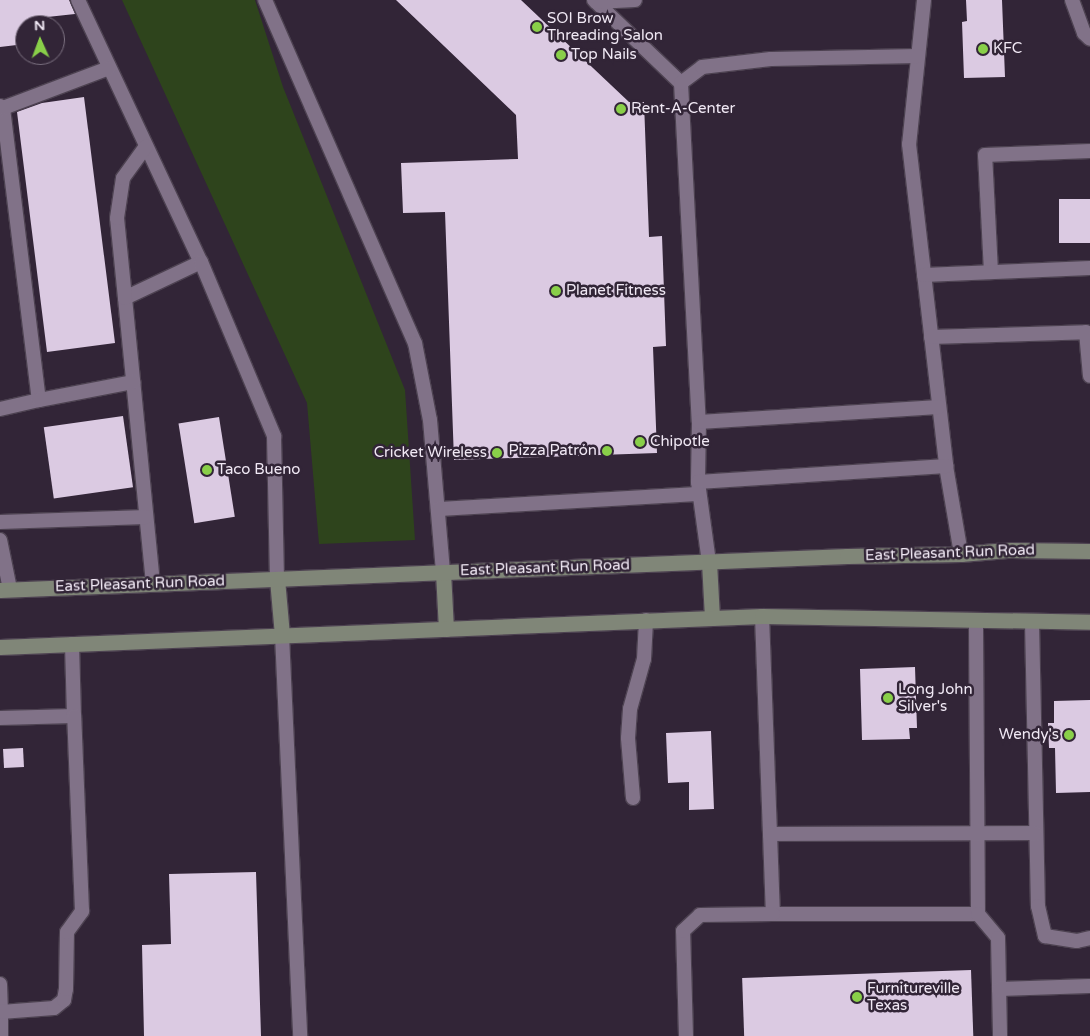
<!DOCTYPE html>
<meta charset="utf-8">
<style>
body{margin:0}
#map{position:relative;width:1090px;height:1036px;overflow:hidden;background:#322537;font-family:"Varela Round",sans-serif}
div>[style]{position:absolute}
.green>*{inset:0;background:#2e441c}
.building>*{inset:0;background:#dbcae2;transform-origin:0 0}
.roads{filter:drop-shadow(1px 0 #4d4251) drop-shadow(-1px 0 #4d4251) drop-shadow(0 1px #4d4251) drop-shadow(0 -1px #4d4251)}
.lane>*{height:14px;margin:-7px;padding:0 7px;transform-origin:7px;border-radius:7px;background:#817288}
.secondary>*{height:15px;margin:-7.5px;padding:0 7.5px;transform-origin:7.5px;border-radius:7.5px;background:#808678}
.dots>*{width:14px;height:14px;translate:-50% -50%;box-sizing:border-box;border:2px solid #322537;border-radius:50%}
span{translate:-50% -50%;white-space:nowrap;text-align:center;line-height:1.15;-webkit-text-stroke:5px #322537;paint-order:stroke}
.poi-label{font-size:15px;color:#f0e8f4}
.left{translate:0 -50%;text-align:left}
.right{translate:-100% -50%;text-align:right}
.street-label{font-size:15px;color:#f0e8f4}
.north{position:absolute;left:15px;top:15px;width:50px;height:50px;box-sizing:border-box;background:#322537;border:1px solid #7e7383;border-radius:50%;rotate:358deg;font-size:14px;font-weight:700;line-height:20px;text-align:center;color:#f0e8f4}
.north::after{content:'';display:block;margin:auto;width:18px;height:22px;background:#89cf49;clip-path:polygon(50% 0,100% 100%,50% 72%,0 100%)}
</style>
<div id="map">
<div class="green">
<div style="clip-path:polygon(122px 0,255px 0,283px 87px,405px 390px,415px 540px,319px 544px,307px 403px)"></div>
</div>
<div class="building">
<div style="clip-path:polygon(0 0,69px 0,75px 14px,38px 18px,39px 25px,25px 25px,25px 44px,0 47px)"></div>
<div style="clip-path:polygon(396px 0,521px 0,629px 102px,644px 102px,649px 237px,662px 236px,666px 346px,653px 347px,657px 453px,454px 460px,445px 212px,403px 213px,401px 163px,518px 159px,516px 115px)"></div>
<div style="clip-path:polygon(966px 0,1002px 0,1005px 77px,964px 78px,962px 22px,967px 21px)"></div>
<div style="clip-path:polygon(84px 97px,115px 343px,47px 352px,17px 112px,42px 103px)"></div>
<div style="left:1090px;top:199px;width:44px;height:31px;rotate:90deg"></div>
<div style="left:123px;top:416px;width:72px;height:80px;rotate:82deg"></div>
<div style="left:219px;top:417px;width:101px;height:41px;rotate:81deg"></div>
<div style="clip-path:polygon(915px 667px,917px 728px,909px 728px,910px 739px,862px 740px,860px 669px)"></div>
<div style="clip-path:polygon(1090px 700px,1090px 792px,1056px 793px,1055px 748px,1049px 748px,1048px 723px,1054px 723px,1054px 701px)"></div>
<div style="clip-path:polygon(711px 731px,714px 809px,689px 810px,689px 782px,668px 783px,666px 733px)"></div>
<div style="left:23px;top:748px;width:19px;height:20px;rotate:87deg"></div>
<div style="clip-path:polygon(256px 872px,261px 1036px,144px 1036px,142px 945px,171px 944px,169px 874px)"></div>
<div style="left:971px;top:970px;width:66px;height:229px;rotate:88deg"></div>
</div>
<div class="roads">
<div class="lane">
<div style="left:78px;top:0;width:289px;rotate:64.9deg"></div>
<div style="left:201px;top:262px;width:84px;rotate:154.7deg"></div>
<div style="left:125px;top:298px;width:286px;rotate:84.4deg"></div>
<div style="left:265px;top:0;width:374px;rotate:66.4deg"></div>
<div style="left:415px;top:343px;width:78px;rotate:79deg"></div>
<div style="left:430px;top:420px;width:153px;rotate:85.1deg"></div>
<div style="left:594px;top:0;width:120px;rotate:43.7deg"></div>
<div style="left:681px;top:83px;width:339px;rotate:87deg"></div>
<div style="left:699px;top:422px;width:60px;rotate:91deg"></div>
<div style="left:698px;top:482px;width:81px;rotate:82.2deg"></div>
<div style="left:924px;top:0;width:145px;rotate:95.9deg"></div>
<div style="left:909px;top:144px;width:324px;rotate:83.4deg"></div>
<div style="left:946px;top:466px;width:89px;rotate:80.3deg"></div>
<div style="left:1072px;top:0;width:35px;rotate:70deg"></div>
<div style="left:1084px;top:33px;width:8px;rotate:45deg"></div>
<div style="left:596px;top:2px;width:39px;rotate:-3deg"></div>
<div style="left:681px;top:83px;width:26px;rotate:-37deg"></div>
<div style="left:702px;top:67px;width:69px;rotate:-6.6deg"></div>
<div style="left:771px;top:59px;width:147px;rotate:-1.2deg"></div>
<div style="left:0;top:106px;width:4px;rotate:34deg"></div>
<div style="left:3px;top:108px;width:294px;rotate:83deg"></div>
<div style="left:39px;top:400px;width:40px;rotate:167deg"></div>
<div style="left:3px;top:108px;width:113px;rotate:-20.7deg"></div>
<div style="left:201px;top:262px;width:189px;rotate:67.2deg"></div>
<div style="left:274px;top:436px;width:143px;rotate:88.8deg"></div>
<div style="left:991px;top:272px;width:117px;rotate:-92.9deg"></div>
<div style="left:985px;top:155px;width:105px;rotate:-2.2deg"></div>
<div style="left:924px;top:275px;width:166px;rotate:-2.4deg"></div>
<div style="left:125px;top:298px;width:80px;rotate:-95.7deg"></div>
<div style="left:117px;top:218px;width:40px;rotate:-81.5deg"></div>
<div style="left:123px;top:178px;width:39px;rotate:-54deg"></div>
<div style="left:931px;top:337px;width:155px;rotate:-1.8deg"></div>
<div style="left:1086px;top:332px;width:44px;rotate:84.8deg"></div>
<div style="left:39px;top:400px;width:96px;rotate:-10.8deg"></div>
<div style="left:699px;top:422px;width:240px;rotate:-3.6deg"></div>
<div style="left:698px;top:482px;width:249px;rotate:-3.7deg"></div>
<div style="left:438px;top:509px;width:261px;rotate:-3.3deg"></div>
<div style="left:0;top:522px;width:146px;rotate:-2deg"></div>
<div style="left:0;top:540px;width:50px;rotate:78.5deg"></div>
<div style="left:762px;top:616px;width:298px;rotate:87.9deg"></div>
<div style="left:773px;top:914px;width:205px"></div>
<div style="left:978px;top:914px;width:293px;rotate:-90.4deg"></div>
<div style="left:1032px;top:622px;width:284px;rotate:88.8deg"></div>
<div style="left:1038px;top:906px;width:31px;rotate:77deg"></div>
<div style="left:1045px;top:936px;width:32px;rotate:9deg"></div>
<div style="left:1077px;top:941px;width:13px;rotate:-13deg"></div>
<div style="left:282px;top:635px;width:401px;rotate:87.4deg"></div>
<div style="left:0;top:718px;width:74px;rotate:-1.5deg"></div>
<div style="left:74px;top:716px;width:72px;rotate:-91.6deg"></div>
<div style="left:633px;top:798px;width:60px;rotate:-94.8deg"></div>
<div style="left:628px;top:738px;width:29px;rotate:-86deg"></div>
<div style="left:630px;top:709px;width:52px;rotate:-74.4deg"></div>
<div style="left:644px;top:659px;width:39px;rotate:-87deg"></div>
<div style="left:770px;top:834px;width:265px;rotate:-0.2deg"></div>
<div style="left:978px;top:914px;width:31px;rotate:50deg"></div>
<div style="left:998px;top:938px;width:98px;rotate:88.8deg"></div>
<div style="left:0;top:984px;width:28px;rotate:88deg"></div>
<div style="left:999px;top:989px;width:91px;rotate:-1.9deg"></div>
<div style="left:1px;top:1036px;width:24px;rotate:-90deg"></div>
<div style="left:1px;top:1012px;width:53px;rotate:-4.3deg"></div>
<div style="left:54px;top:1008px;width:13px;rotate:-39deg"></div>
<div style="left:64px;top:1000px;width:11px;rotate:-80deg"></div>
<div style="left:66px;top:989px;width:57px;rotate:-89deg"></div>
<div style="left:67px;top:932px;width:26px;rotate:-54deg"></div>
<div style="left:82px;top:911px;width:195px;rotate:-92.3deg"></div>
<div style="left:686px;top:1036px;width:105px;rotate:-91.6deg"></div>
<div style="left:683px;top:931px;width:23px;rotate:-43deg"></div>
<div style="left:700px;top:915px;width:73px;rotate:-0.8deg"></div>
</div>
<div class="secondary">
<div style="left:709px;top:562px;width:56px;rotate:86.9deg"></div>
<div style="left:443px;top:572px;width:57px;rotate:87deg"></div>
<div style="left:277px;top:579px;width:56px;rotate:84.9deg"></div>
<div style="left:0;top:590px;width:848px;rotate:-2.3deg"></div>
<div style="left:847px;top:556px;width:114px;rotate:-1deg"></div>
<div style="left:961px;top:554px;width:46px;rotate:-5deg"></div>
<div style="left:1007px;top:550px;width:83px;rotate:0.7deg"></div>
<div style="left:0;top:647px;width:763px;rotate:-2.33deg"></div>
<div style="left:762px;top:616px;width:328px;rotate:1deg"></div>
</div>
</div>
<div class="dots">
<div style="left:537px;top:27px;background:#89cf49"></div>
<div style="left:983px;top:49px;background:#89cf49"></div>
<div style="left:561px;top:55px;background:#89cf49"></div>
<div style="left:621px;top:109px;background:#89cf49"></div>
<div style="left:556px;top:291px;background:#89cf49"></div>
<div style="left:640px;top:442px;background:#89cf49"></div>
<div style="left:607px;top:451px;background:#89cf49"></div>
<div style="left:497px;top:453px;background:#89cf49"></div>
<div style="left:207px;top:470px;background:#89cf49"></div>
<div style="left:888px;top:698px;background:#89cf49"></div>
<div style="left:1069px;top:735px;background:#89cf49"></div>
<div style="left:857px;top:997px;background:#89cf49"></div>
</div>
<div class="poi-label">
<span class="left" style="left:547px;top:27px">SOI Brow<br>Threading Salon</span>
<span class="left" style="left:993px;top:49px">KFC</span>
<span class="left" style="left:571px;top:55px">Top Nails</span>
<span class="left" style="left:631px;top:109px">Rent-A-Center</span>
<span class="left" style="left:566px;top:291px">Planet Fitness</span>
<span class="left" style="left:650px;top:442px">Chipotle</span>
<span class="right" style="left:597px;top:451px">Pizza Patrón</span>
<span class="right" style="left:487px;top:453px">Cricket Wireless</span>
<span class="left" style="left:217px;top:470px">Taco Bueno</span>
<span class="left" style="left:898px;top:698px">Long John<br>Silver's</span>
<span class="right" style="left:1059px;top:735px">Wendy's</span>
<span class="left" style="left:867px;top:997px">Furnitureville<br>Texas</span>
</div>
<div class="street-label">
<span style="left:950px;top:553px;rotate:-2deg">East Pleasant Run Road</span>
<span style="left:545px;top:568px;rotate:-2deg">East Pleasant Run Road</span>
<span style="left:140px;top:584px;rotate:-2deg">East Pleasant Run Road</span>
</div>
<div class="north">N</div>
</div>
